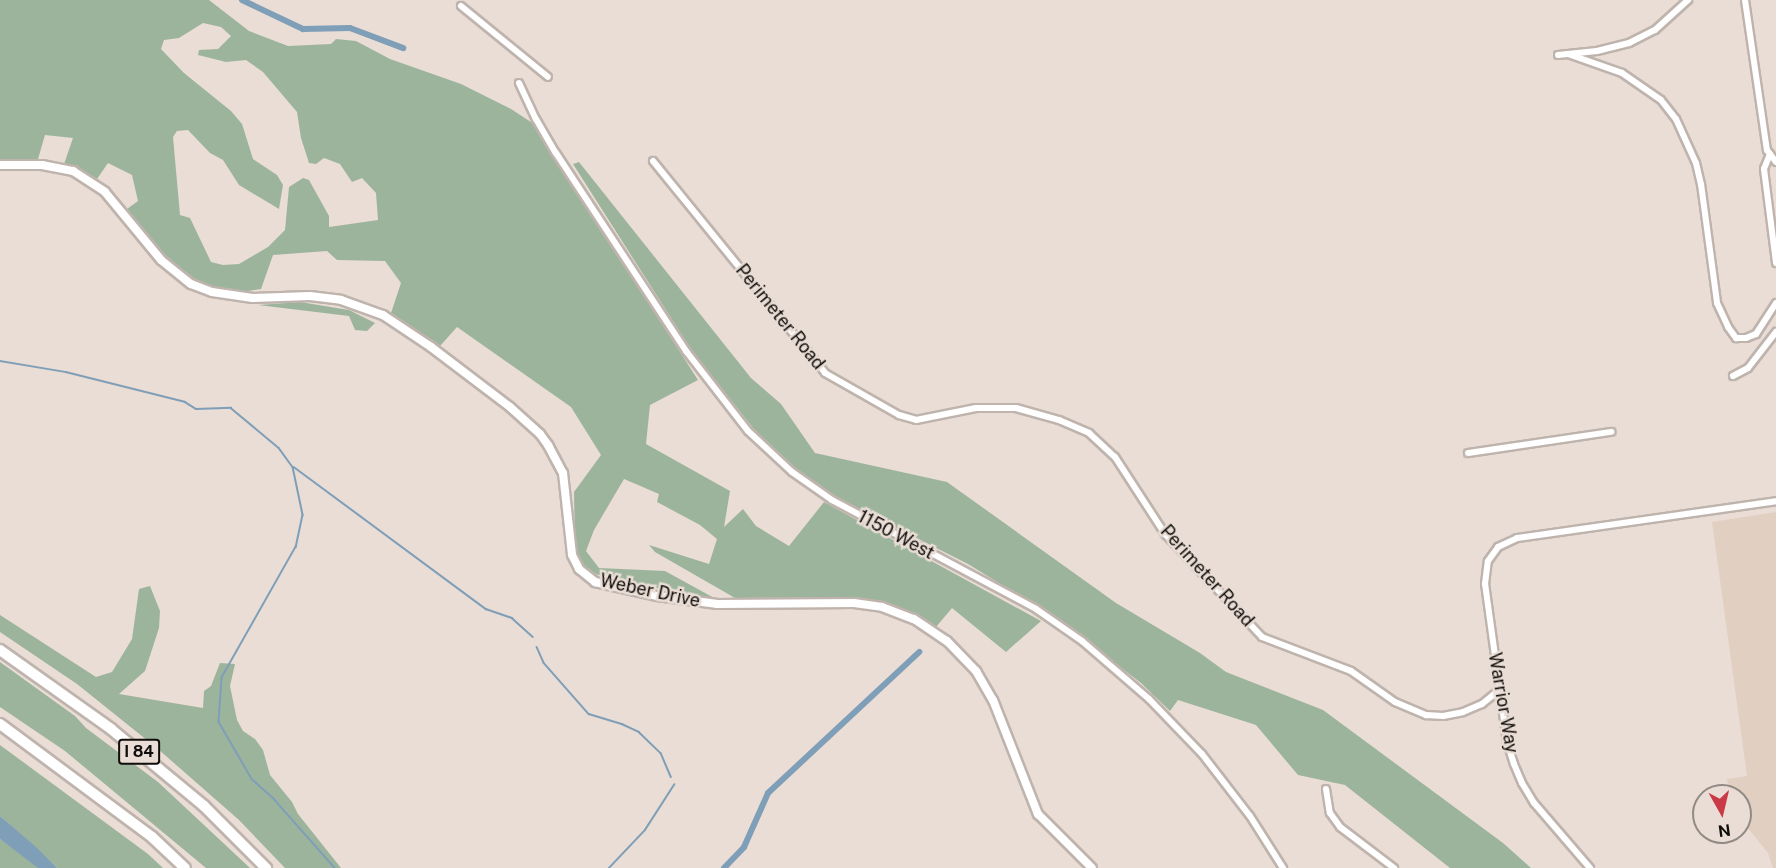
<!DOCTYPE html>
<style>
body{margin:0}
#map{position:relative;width:1776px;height:868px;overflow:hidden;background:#e9ddd5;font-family:"Public Sans",sans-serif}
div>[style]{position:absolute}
.built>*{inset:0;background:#e1cfc2}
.green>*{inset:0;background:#9db49c}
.water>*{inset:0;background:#7f9eb7}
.stream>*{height:1.5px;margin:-0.75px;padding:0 0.75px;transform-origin:0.75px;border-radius:0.75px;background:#7f9eb7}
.canal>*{height:6px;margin:-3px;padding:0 3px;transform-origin:3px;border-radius:3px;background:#7f9eb7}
.roads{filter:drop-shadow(2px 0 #bfb4ad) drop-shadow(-2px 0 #bfb4ad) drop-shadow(0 2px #bfb4ad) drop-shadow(0 -2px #bfb4ad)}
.street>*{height:6px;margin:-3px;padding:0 3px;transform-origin:3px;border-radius:3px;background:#fff}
.secondary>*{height:8px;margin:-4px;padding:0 4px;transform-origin:4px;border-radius:4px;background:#fff}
.highway>*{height:10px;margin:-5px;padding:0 5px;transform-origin:5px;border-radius:5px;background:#fff}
span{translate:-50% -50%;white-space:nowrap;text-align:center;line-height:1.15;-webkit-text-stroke:5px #e9ddd5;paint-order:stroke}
.shield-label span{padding:2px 4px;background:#e9ddd5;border:2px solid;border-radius:4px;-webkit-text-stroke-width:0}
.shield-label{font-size:16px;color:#100d0a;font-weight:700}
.street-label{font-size:18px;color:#100d0a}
.north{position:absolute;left:1692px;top:784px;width:60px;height:60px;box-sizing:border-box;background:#e9ddd5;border:2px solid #928a84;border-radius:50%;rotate:172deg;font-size:16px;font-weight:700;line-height:24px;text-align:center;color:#100d0a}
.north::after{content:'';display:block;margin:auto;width:21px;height:27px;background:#ca3a46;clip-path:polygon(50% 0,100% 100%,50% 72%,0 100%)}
</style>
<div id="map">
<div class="built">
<div style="clip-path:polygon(1776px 512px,1776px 868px,1773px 868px,1768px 853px,1740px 818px,1740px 796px,1730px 796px,1727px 779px,1747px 776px,1712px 522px)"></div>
</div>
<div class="green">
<div style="clip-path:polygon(evenodd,0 0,209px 0,249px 31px,288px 46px,331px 44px,336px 39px,356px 41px,390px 59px,461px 84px,511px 109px,534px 124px,698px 380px,650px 405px,646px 444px,730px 491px,724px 527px,743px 509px,756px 526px,789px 546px,824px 502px,1041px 621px,1006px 652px,952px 608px,936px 627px,884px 603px,852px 598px,742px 602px,655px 552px,649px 545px,709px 564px,717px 539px,700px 525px,657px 502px,659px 494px,624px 479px,594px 530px,586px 551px,599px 568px,665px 571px,716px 599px,615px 580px,596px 574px,584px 566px,575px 548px,574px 492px,601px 455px,571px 407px,457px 327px,440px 346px,391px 313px,401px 283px,385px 261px,337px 260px,327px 251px,273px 255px,261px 289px,234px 293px,218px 289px,197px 283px,153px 244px,127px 209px,138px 201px,132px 175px,108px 163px,97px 179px,64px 164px,73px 138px,45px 135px,38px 159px,0 161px,0 0,203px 23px,221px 27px,231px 36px,218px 49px,199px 50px,198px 55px,226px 62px,246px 60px,263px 72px,297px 112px,301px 138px,309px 163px,316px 164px,324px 158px,340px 164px,352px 182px,362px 178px,376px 193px,378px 220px,329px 227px,329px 216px,309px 180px,303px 178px,289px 187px,285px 230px,268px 247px,239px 264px,223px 265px,211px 262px,190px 218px,180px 215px,173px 137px,177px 131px,188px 130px,210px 153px,223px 160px,239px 185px,279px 209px,283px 185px,277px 175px,253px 159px,242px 124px,231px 111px,184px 73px,161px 49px,164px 40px,179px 38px,203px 23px)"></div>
<div style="clip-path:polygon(579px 162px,751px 378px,781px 404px,815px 453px,947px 482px,1116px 603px,1200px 653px,1226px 672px,1323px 710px,1503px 843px,1531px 868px,1450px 868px,1345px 785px,1298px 775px,1256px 725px,1178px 700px,1170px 711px,1141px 683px,1059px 620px,968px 564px,837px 498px,795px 469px,754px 429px,694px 354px,573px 164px)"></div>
<div style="clip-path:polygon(300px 302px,349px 310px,375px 323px,367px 331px,355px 330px,349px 316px,258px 305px)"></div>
<div style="clip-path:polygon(150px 586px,160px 611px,159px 628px,145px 671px,119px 694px,203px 708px,204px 691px,211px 686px,220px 663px,235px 664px,230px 686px,237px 720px,243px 731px,255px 739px,263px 750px,270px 775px,292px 802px,298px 814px,341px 868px,285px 868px,239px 820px,158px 749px,77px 684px,0 632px,0 615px,96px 677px,112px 672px,132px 639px,139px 589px)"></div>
<div style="clip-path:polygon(0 662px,75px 716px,86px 728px,158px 782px,250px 868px,206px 868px,65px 751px,0 707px)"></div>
<div style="clip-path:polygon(0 745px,148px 854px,163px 868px,57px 868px,0 816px)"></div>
<div style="clip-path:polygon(0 839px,30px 860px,38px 868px,0 868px)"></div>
</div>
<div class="water">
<div style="clip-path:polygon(0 816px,36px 847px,57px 868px,38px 868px,0 839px)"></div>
</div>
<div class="stream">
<div style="left:0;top:361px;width:67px;rotate:9.5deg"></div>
<div style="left:66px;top:372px;width:123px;rotate:14.1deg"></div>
<div style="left:185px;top:402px;width:13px;rotate:32deg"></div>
<div style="left:196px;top:409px;width:35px;rotate:-2deg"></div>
<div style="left:231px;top:408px;width:62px;rotate:39.8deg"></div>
<div style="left:279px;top:448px;width:24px;rotate:54deg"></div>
<div style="left:293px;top:467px;width:49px;rotate:78.2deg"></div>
<div style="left:303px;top:515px;width:33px;rotate:102deg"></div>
<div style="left:296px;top:547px;width:150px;rotate:119.5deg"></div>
<div style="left:222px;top:678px;width:44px;rotate:93.9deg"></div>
<div style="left:219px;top:722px;width:66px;rotate:59.9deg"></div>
<div style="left:252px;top:779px;width:30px;rotate:42deg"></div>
<div style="left:274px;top:799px;width:92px;rotate:48.5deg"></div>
<div style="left:294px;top:467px;width:239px;rotate:36.5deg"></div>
<div style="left:486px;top:609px;width:28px;rotate:19deg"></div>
<div style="left:512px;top:618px;width:28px;rotate:42deg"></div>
<div style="left:537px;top:647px;width:17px;rotate:66deg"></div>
<div style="left:544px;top:663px;width:68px;rotate:48.6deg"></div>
<div style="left:589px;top:714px;width:34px;rotate:17deg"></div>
<div style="left:622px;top:724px;width:19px;rotate:25deg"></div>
<div style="left:639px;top:732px;width:30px;rotate:44deg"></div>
<div style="left:661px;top:753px;width:26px;rotate:67deg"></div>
<div style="left:609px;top:868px;width:52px;rotate:-46.5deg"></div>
<div style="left:645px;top:830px;width:54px;rotate:-57.2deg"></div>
</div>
<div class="canal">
<div style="left:242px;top:0;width:68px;rotate:25.4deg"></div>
<div style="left:303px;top:29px;width:47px;rotate:-1.2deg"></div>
<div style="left:350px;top:28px;width:57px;rotate:20.7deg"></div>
<div style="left:724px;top:868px;width:29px;rotate:-46deg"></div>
<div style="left:744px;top:847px;width:59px;rotate:-66deg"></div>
<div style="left:768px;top:793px;width:207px;rotate:-43deg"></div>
</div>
<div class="roads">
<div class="street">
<div style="left:1745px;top:0;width:152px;rotate:81.7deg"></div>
<div style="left:1767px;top:150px;width:15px;rotate:53deg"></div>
<div style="left:461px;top:6px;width:112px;rotate:39.2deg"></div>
<div style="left:1568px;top:54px;width:57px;rotate:19.4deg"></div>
<div style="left:1622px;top:73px;width:47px;rotate:34.7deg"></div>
<div style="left:1661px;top:100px;width:24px;rotate:52deg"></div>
<div style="left:1676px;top:119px;width:48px;rotate:65.6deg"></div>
<div style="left:1696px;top:163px;width:22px;rotate:77deg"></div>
<div style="left:1701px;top:184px;width:120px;rotate:82.3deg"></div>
<div style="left:1717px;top:303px;width:26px;rotate:65deg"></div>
<div style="left:1728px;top:327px;width:14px;rotate:54deg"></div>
<div style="left:1736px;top:338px;width:10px"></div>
<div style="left:1746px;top:338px;width:11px;rotate:-22deg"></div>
<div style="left:1756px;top:334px;width:37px;rotate:-57deg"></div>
<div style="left:1558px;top:55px;width:39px;rotate:-6deg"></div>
<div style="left:1597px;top:51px;width:33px;rotate:-14deg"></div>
<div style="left:1629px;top:43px;width:29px;rotate:-27deg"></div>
<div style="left:1655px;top:30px;width:45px;rotate:-42.3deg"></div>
<div style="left:519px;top:83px;width:40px;rotate:65deg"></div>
<div style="left:536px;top:119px;width:39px;rotate:60deg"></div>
<div style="left:556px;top:153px;width:237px;rotate:56.7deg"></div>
<div style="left:686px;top:351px;width:101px;rotate:52.2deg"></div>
<div style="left:748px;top:431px;width:60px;rotate:43deg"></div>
<div style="left:792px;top:472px;width:49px;rotate:35deg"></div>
<div style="left:832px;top:500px;width:231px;rotate:28.1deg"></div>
<div style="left:1036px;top:609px;width:56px;rotate:34.8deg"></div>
<div style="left:1082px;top:641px;width:89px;rotate:40.9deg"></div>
<div style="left:1149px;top:699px;width:76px;rotate:46.1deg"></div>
<div style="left:1202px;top:754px;width:78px;rotate:52.3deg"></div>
<div style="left:1250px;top:816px;width:62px;rotate:57.6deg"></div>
<div style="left:1770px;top:154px;width:16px;rotate:112deg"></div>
<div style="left:1764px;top:169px;width:95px;rotate:82.7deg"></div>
<div style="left:653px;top:161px;width:273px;rotate:50.9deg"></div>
<div style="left:825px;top:373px;width:85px;rotate:29.6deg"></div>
<div style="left:899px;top:415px;width:18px;rotate:16deg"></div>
<div style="left:916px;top:420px;width:61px;rotate:-11.3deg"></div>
<div style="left:976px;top:408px;width:40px"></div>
<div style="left:1016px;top:408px;width:45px;rotate:15.6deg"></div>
<div style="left:1059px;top:420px;width:33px;rotate:23deg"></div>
<div style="left:1089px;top:433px;width:35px;rotate:43deg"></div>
<div style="left:1115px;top:457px;width:92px;rotate:57deg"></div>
<div style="left:1165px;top:534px;width:141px;rotate:46.7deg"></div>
<div style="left:1262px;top:637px;width:95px;rotate:20.9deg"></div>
<div style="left:1351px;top:671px;width:54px;rotate:35.2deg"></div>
<div style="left:1395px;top:702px;width:34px;rotate:23deg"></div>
<div style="left:1426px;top:715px;width:17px;rotate:3deg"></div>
<div style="left:1443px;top:716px;width:20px;rotate:-11deg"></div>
<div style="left:1463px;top:712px;width:21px;rotate:-23deg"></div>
<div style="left:1482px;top:704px;width:22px;rotate:-39deg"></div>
<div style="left:1733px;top:376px;width:17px;rotate:-28deg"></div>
<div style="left:1748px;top:368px;width:46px;rotate:-52.1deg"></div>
<div style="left:1468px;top:453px;width:145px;rotate:-8.4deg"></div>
<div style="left:1326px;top:789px;width:24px;rotate:81deg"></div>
<div style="left:1330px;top:813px;width:17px;rotate:54deg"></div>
<div style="left:1340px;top:827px;width:68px;rotate:37.2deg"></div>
<div style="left:1590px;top:868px;width:86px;rotate:-130.7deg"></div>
<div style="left:1534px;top:803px;width:23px;rotate:-121deg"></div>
<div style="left:1522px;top:783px;width:21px;rotate:-113deg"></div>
<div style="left:1514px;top:764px;width:23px;rotate:-108deg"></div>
<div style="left:1507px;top:742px;width:160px;rotate:-97.9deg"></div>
<div style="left:1485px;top:584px;width:23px;rotate:-83deg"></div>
<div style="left:1488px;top:561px;width:17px;rotate:-54deg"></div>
<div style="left:1498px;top:547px;width:21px;rotate:-25deg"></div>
<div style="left:1517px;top:538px;width:262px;rotate:-8.1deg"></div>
</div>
<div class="secondary">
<div style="left:0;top:165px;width:42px"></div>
<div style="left:42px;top:165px;width:32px;rotate:11deg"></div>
<div style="left:73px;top:171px;width:38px;rotate:33deg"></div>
<div style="left:105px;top:192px;width:88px;rotate:50.5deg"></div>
<div style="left:161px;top:260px;width:38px;rotate:39deg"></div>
<div style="left:191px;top:284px;width:22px;rotate:21deg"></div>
<div style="left:212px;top:292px;width:41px;rotate:8.3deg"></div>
<div style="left:253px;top:298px;width:57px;rotate:-2deg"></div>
<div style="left:310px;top:296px;width:31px;rotate:7deg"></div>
<div style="left:341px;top:300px;width:45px;rotate:19.7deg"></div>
<div style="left:383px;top:315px;width:58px;rotate:33.7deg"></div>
<div style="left:431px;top:347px;width:99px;rotate:37.2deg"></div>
<div style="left:510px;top:407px;width:40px;rotate:42deg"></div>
<div style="left:540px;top:434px;width:14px;rotate:54deg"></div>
<div style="left:548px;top:445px;width:32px;rotate:62deg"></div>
<div style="left:563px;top:473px;width:82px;rotate:83.7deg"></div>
<div style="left:572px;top:555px;width:16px;rotate:63deg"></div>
<div style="left:579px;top:569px;width:21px;rotate:39deg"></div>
<div style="left:595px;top:582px;width:64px;rotate:12.7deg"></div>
<div style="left:657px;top:596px;width:61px;rotate:7.6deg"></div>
<div style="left:717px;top:604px;width:137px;rotate:-0.4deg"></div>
<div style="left:854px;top:603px;width:28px;rotate:8deg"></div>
<div style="left:882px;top:607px;width:34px;rotate:21deg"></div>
<div style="left:914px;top:619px;width:40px;rotate:34deg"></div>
<div style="left:947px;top:641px;width:42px;rotate:46deg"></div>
<div style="left:976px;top:671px;width:34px;rotate:60deg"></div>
<div style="left:993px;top:700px;width:123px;rotate:68.5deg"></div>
<div style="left:1038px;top:814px;width:76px;rotate:45deg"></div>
</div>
<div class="highway">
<div style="left:0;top:650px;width:136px;rotate:35.4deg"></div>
<div style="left:111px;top:729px;width:121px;rotate:39.6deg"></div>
<div style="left:204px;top:806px;width:88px;rotate:45deg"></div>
<div style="left:0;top:724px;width:189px;rotate:36.6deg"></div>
<div style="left:152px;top:837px;width:45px;rotate:43.2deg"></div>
</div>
</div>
<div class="shield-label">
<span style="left:139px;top:752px">I 84</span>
</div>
<div class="street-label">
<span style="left:780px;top:317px;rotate:51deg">Perimeter Road</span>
<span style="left:896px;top:535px;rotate:28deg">1150 West</span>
<span style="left:1207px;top:576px;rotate:48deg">Perimeter Road</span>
<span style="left:650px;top:591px;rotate:12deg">Weber Drive</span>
<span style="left:1503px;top:703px;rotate:80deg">Warrior Way</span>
</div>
<div class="north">N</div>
</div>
